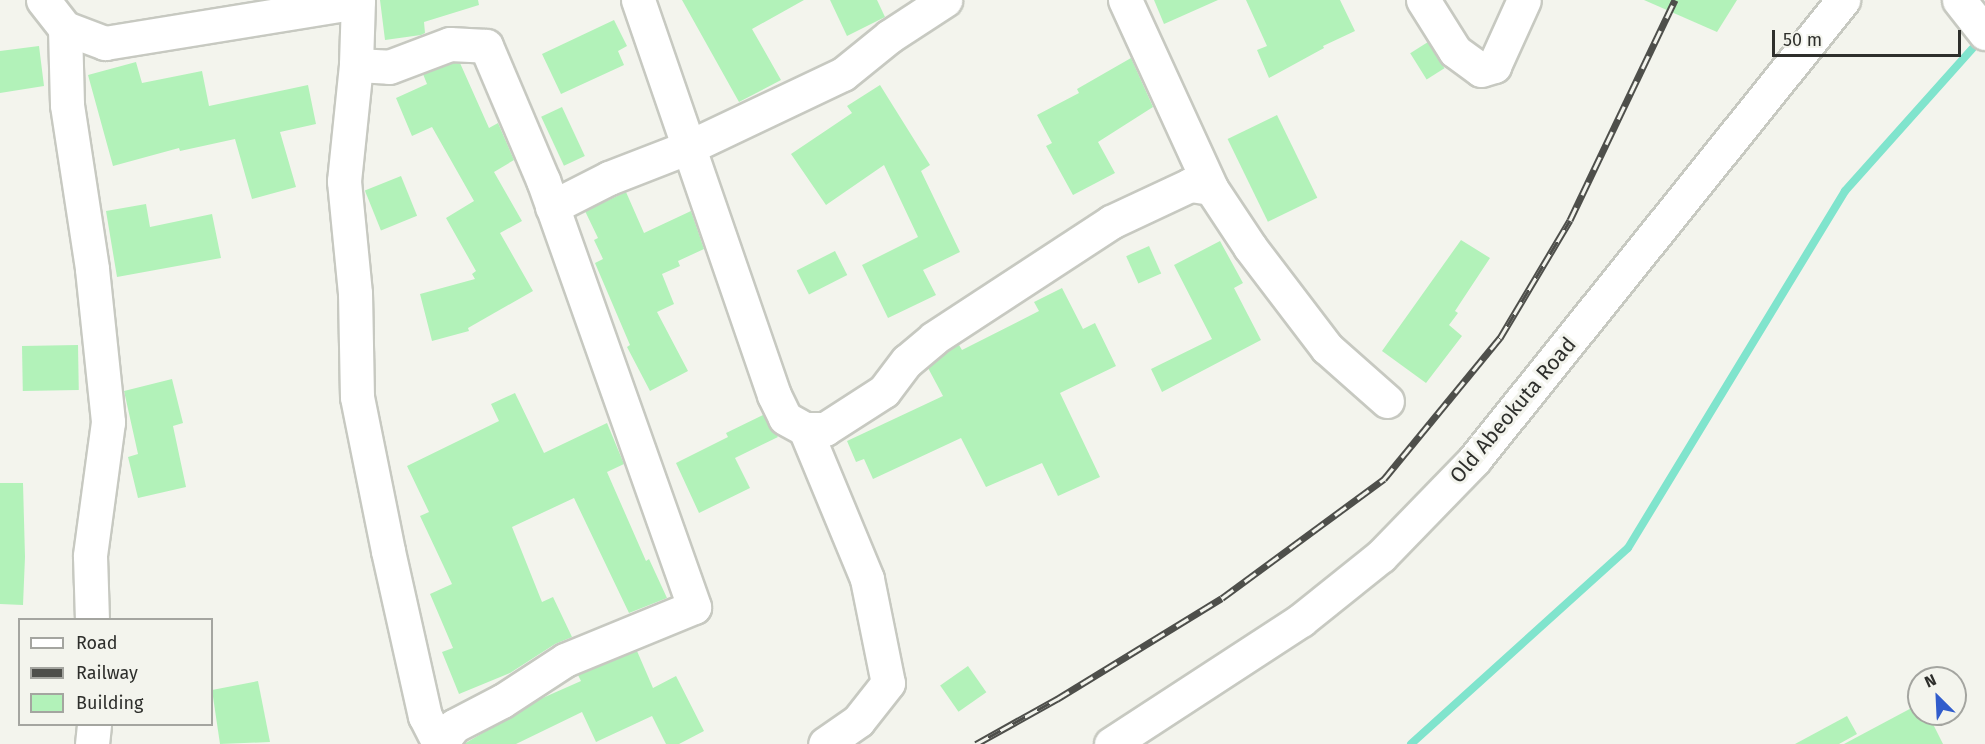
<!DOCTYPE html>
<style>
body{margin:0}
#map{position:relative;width:1985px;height:744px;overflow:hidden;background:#f3f4ed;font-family:"Fira Sans",sans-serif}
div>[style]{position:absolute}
.stream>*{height:8px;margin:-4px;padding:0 4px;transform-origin:4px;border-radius:4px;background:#80e4cd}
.building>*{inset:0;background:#b2f2b9;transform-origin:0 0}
.roads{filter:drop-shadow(2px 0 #c7c9c1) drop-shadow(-2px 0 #c7c9c1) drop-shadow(0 2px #c7c9c1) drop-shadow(0 -2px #c7c9c1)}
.minor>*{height:33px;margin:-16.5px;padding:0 16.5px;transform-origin:16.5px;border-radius:16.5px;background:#fff}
.highway>*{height:33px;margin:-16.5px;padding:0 16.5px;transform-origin:16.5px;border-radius:16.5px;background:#fff}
.rail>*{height:7px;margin-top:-3.5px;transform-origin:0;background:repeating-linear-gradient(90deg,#f3f4ed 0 14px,#4e4f4b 0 28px);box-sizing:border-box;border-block:2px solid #4e4f4b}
span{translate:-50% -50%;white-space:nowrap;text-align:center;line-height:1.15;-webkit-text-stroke:6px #f3f4ed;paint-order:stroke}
.street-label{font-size:21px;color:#2e2f2c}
.legend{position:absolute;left:18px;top:618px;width:195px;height:108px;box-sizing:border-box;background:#f3f4ed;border:2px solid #a4a5a0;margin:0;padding:8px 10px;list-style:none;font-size:18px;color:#2e2f2c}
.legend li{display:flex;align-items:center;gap:12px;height:30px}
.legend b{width:30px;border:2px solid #a4a5a0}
.north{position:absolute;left:1907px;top:666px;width:60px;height:60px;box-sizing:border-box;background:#f3f4ed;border:2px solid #a4a5a0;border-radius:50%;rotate:336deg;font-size:16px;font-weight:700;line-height:24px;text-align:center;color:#2e2f2c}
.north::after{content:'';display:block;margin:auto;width:21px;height:27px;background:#305ccc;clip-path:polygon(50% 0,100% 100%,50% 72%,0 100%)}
.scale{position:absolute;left:1772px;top:30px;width:189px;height:27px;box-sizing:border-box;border:3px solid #2e2f2c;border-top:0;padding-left:8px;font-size:18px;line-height:21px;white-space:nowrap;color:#2e2f2c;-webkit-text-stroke:4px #f3f4ed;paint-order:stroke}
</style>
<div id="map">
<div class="stream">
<div style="left:1411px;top:744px;width:292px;rotate:-42.1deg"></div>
<div style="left:1628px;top:548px;width:418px;rotate:-58.7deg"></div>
<div style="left:1845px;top:191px;width:191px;rotate:-48.2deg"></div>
</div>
<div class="building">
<div style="clip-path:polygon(380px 0,478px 0,479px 5px,424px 22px,425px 33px,421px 35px,385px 40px)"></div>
<div style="clip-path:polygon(682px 0,804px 0,752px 29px,781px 80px,739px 102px)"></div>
<div style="clip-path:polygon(830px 0,877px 0,885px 17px,847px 36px)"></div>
<div style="clip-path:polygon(1154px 0,1218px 0,1164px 24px)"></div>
<div style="clip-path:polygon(1246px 0,1340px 0,1355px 31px,1323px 46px,1324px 48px,1269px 78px,1257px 50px,1267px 46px)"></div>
<div style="clip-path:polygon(1644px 0,1737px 0,1717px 32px)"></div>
<div style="clip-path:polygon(614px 20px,627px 46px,618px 51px,624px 65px,561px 94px,542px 54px)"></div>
<div style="left:1428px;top:42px;width:31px;height:21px;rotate:58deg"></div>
<div style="clip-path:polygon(39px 46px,44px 86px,0 93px,0 51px)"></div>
<div style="clip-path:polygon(1131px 58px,1153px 107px,1098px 142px,1115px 173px,1073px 195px,1046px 146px,1052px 143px,1037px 115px,1079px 93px,1077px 89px)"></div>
<div style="clip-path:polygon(136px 62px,142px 83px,202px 71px,209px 106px,308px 85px,316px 124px,280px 132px,296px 187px,252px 199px,235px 139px,180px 151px,179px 148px,113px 166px,88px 75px)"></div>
<div style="clip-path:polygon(453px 63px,460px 63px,489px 128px,498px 123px,514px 160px,494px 172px,522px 221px,500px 233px,533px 291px,468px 328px,469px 331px,432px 341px,420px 294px,475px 279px,472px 274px,476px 271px,446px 218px,474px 201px,432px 127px,412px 136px,396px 98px,427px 84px,423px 74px)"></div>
<div style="clip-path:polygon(880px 85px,930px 165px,921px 171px,960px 252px,923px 270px,936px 295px,888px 318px,862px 265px,918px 237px,884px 165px,826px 205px,791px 154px,852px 113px,847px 106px)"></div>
<div style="left:562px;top:107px;width:54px;height:23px;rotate:65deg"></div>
<div style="left:1277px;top:115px;width:92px;height:55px;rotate:64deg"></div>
<div style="left:401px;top:176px;width:43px;height:39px;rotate:68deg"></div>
<div style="clip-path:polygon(626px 192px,644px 233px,691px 211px,704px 249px,678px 261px,680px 266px,662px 274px,674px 304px,657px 312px,688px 371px,650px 391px,627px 347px,630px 345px,595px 263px,603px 259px,594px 240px,598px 238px,585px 211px)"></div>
<div style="clip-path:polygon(146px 204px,150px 227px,212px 214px,221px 258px,117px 277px,106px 211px)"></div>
<div style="clip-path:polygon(1461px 240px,1490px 258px,1455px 311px,1458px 313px,1449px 325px,1462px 336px,1426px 383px,1382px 351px)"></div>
<div style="clip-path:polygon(1220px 241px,1243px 283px,1234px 288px,1261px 340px,1162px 392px,1151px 369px,1212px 339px,1174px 265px)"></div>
<div style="left:1149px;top:246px;width:30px;height:25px;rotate:66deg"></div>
<div style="left:835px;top:251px;width:27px;height:43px;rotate:63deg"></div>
<div style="clip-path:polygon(1062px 288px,1083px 329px,1095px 323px,1116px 366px,1060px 393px,1100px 477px,1058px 496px,1042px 463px,986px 487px,961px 438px,873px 479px,864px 459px,856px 462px,847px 441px,943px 396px,928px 368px,945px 353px,959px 345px,962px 350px,1039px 311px,1034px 302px)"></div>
<div style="left:78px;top:345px;width:45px;height:56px;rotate:89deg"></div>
<div style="clip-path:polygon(172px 379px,183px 423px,173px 426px,186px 487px,138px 498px,128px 457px,138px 454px,124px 391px)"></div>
<div style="clip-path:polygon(515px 393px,544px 453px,607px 423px,624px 464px,607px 472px,646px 561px,649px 559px,667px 598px,629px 613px,574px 498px,512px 527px,542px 602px,553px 597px,572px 637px,555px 644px,510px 673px,459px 694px,442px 652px,453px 648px,430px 594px,452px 584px,420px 516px,429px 512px,407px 466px,499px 421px,491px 404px)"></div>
<div style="clip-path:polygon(763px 415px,778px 437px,735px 458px,750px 488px,699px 513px,676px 463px,728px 437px,726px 433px)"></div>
<div style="clip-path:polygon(0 483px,23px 483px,25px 557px,23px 605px,0 604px)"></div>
<div style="clip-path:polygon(637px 651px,653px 688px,676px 676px,704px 731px,679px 744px,666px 744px,652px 716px,596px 742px,582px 712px,516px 744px,464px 744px,538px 700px,581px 681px,578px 675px)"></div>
<div style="left:968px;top:666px;width:32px;height:34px;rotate:55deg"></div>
<div style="clip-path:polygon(258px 681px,270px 742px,220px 744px,212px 690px)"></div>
<div style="clip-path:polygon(1919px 704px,1919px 714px,1928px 714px,1943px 744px,1844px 744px)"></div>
<div style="clip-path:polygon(1847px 716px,1857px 734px,1839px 744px,1795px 744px)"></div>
</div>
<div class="roads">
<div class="minor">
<div style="left:43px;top:0;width:36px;rotate:52deg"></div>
<div style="left:65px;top:28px;width:43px;rotate:20.6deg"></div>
<div style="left:105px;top:43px;width:256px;rotate:-9.2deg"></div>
<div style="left:358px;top:0;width:65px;rotate:91.8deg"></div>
<div style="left:356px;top:65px;width:33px;rotate:3deg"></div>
<div style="left:389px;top:67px;width:65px;rotate:-20.7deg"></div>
<div style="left:450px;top:44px;width:36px;rotate:3deg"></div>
<div style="left:486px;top:46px;width:146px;rotate:67deg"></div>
<div style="left:543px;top:180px;width:453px;rotate:70.5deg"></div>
<div style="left:694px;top:607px;width:139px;rotate:157.7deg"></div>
<div style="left:565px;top:660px;width:75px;rotate:146.9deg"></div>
<div style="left:502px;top:701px;width:54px;rotate:152.5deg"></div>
<div style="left:454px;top:726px;width:23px;rotate:128deg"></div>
<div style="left:638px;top:0;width:418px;rotate:71deg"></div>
<div style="left:774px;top:395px;width:25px;rotate:64deg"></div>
<div style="left:785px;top:418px;width:23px;rotate:29deg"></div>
<div style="left:805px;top:429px;width:20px"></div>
<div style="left:825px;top:429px;width:70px;rotate:-32.8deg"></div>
<div style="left:884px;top:391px;width:38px;rotate:-53deg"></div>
<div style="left:907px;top:361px;width:35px;rotate:-40deg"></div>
<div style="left:934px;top:338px;width:212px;rotate:-33.2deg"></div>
<div style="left:1111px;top:222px;width:87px;rotate:-25.1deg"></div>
<div style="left:1190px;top:185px;width:21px;rotate:8deg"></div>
<div style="left:1125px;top:0;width:207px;rotate:65.4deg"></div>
<div style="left:1211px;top:188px;width:71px;rotate:56.5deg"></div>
<div style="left:1250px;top:247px;width:127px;rotate:52.7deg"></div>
<div style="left:1327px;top:348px;width:80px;rotate:41.5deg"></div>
<div style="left:1423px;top:0;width:60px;rotate:57.9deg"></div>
<div style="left:1455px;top:51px;width:32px;rotate:36deg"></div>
<div style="left:1481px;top:70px;width:14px;rotate:-17deg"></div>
<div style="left:1494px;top:66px;width:72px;rotate:-65.6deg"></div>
<div style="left:1959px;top:0;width:42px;rotate:51.8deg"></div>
<div style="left:65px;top:28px;width:77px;rotate:88.5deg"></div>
<div style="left:67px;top:105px;width:166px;rotate:81.3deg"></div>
<div style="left:92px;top:269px;width:154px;rotate:84deg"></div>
<div style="left:108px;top:422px;width:135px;rotate:97.7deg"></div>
<div style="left:90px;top:556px;width:64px;rotate:88.2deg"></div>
<div style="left:356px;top:65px;width:117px;rotate:95.9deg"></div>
<div style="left:344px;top:181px;width:113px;rotate:84.4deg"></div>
<div style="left:355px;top:293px;width:104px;rotate:88.9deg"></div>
<div style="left:357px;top:397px;width:157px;rotate:78.6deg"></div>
<div style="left:388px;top:551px;width:169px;rotate:77.4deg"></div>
<div style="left:425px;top:716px;width:31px;rotate:63deg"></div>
<div style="left:552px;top:207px;width:64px;rotate:-27deg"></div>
<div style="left:609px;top:178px;width:86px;rotate:-21.2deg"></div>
<div style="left:689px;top:147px;width:170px;rotate:-25.4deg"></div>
<div style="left:843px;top:74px;width:60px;rotate:-39deg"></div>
<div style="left:890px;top:36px;width:66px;rotate:-33.2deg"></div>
<div style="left:805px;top:429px;width:162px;rotate:67.5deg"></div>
<div style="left:867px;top:579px;width:106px;rotate:78.6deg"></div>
<div style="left:888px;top:683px;width:48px;rotate:128.3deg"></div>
<div style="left:858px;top:721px;width:40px;rotate:145.1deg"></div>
<div style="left:92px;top:744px;width:20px;rotate:-84deg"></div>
</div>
<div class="highway">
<div style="left:1111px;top:744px;width:227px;rotate:-33.1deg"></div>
<div style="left:1301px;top:620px;width:102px;rotate:-38.7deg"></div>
<div style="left:1381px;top:556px;width:134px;rotate:-45.9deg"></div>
<div style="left:1474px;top:460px;width:590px;rotate:-51.26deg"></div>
</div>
</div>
<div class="rail">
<div style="left:976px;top:744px;width:93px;rotate:-29.1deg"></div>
<div style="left:1057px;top:699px;width:193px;rotate:-31.5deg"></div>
<div style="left:1222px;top:598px;width:201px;rotate:-36.3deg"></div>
<div style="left:1384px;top:479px;width:183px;rotate:-50.6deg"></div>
<div style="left:1500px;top:338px;width:137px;rotate:-59.3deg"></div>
<div style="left:1570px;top:220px;width:244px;rotate:-64.5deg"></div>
</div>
<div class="street-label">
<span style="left:1513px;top:410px;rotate:-50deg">Old Abeokuta Road</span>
</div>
<ul class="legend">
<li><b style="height:8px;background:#fff"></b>Road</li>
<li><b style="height:8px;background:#4e4f4b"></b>Railway</li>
<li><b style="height:16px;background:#b2f2b9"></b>Building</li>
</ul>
<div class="north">N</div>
<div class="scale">50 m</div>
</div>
